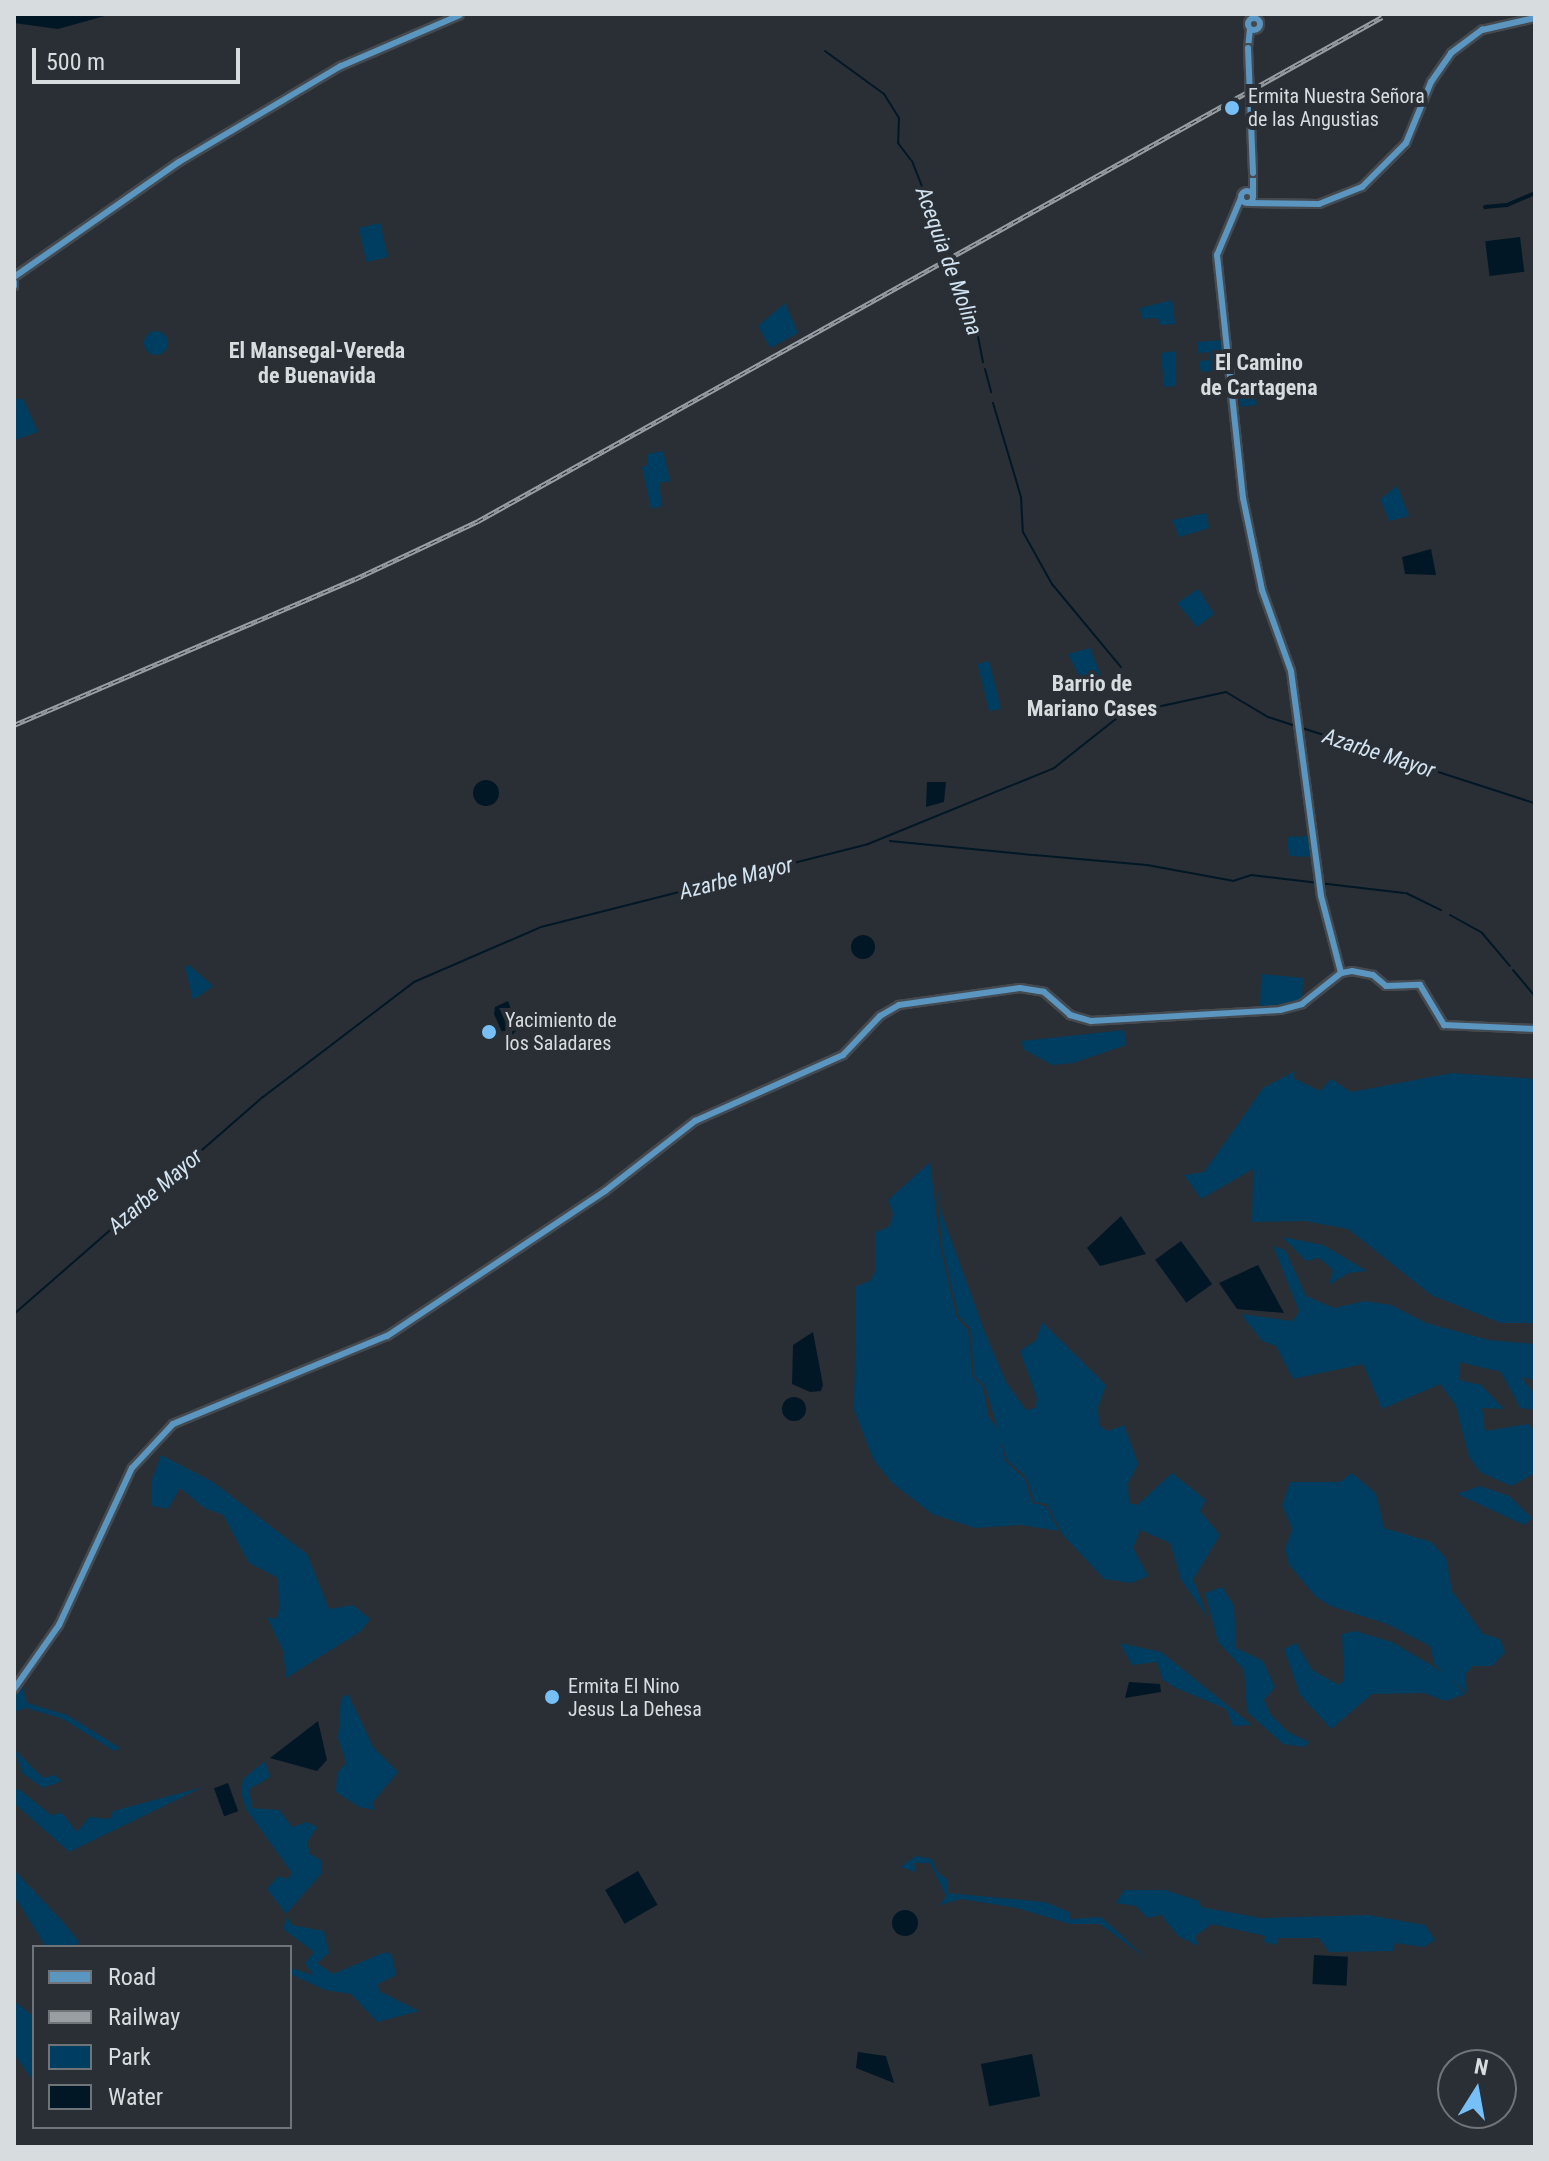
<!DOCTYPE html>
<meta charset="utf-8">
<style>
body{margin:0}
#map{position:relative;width:1549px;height:2161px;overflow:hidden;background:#292f35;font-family:"Roboto Condensed",sans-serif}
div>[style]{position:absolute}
.green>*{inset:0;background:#003e61;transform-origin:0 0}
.round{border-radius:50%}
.water>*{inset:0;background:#021726;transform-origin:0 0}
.stream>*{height:2px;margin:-1px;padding:0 1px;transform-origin:1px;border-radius:1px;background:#021726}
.canal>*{height:4px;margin:-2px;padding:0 2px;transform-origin:2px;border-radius:2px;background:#021726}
.roads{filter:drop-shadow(2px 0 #444a4f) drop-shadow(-2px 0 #444a4f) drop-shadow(0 2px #444a4f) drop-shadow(0 -2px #444a4f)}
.major>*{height:6px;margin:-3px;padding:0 3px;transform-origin:3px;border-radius:3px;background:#5a96c0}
.major>.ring{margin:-3px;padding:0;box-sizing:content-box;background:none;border:6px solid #5a96c0;border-radius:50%}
.rail>*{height:5px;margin-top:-2.5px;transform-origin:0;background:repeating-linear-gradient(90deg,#292f35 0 6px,#989ea2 0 12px);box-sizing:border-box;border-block:2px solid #989ea2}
.bridges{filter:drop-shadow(2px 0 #444a4f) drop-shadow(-2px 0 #444a4f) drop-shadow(0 2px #444a4f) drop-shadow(0 -2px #444a4f)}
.major-bridge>*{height:6px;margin:-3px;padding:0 3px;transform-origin:3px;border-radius:3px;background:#5a96c0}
.dots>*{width:22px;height:22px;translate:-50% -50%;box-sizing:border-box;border:4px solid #292f35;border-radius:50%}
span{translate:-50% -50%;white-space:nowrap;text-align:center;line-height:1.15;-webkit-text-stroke:8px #292f35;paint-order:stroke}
.poi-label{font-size:20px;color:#d7dcdf}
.left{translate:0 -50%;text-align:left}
.water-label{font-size:22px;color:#d2e3f1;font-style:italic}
.neighbourhood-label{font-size:22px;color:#d7dcdf;font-weight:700}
.frame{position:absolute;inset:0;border:16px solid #d7dcdf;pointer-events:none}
.legend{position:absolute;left:32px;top:1945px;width:260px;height:184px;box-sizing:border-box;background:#292f35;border:2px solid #6f7479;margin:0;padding:10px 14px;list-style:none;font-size:24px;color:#d7dcdf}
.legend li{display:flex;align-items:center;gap:16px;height:40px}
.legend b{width:40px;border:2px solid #6f7479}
.north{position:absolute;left:1437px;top:2049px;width:80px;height:80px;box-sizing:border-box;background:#292f35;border:2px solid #6f7479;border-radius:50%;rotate:11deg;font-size:22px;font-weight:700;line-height:32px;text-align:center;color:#d7dcdf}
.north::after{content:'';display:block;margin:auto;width:28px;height:36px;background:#76c0f7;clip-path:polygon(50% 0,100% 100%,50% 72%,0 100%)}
.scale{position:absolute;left:32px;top:48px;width:208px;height:36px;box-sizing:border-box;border:4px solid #d7dcdf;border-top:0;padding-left:10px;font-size:24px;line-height:28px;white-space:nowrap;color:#d7dcdf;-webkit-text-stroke:6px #292f35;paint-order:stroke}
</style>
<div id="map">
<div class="green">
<div style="left:380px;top:223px;width:35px;height:22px;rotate:77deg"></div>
<div style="clip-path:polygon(1172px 300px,1175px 324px,1159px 325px,1158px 318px,1142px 319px,1140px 308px)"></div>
<div style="clip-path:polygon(785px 303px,798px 333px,770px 348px,758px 326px)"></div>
<div class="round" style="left:144px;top:331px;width:24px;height:24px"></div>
<div style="clip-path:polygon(1224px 340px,1226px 358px,1215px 360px,1215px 368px,1224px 370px,1201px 372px,1199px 361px,1210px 360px,1210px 352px,1198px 353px,1197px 342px)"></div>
<div style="clip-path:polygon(1176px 351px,1176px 386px,1164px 387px,1161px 353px)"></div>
<div style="left:1253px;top:381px;width:24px;height:16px;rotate:81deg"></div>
<div style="clip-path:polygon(14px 399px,23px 399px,38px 432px,14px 440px)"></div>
<div style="clip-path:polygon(663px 451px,670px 481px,659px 483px,662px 506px,651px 509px,642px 467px,647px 465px,647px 454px)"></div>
<div style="clip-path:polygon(1397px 486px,1409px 516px,1389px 521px,1380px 499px)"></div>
<div style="clip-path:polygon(1206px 513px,1209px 528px,1179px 537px,1172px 520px)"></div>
<div style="clip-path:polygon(1198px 589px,1214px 614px,1197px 627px,1177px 603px)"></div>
<div style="clip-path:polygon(1090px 648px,1104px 684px,1087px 692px,1068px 654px)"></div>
<div style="left:989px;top:661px;width:49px;height:12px;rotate:76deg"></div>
<div style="clip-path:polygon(1309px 836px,1311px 857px,1289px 856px,1287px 837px)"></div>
<div style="clip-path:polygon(189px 965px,213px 986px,193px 1000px,185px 967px)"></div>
<div style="clip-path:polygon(1261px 974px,1303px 978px,1302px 1000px,1260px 1008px)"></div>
<div style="clip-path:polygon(1124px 1030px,1126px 1045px,1073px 1063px,1052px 1065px,1023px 1049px,1022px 1041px)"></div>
<div style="clip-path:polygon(1295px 1071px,1293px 1078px,1320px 1091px,1331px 1079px,1351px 1092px,1452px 1073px,1535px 1079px,1535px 1323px,1501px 1323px,1431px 1295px,1348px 1229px,1305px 1221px,1252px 1222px,1253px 1169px,1201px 1199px,1184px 1175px,1204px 1172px,1263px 1088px)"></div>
<div style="clip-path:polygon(930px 1162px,940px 1247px,957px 1318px,968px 1330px,972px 1375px,983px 1387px,988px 1416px,999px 1430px,1005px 1461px,1025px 1479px,1032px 1503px,1046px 1506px,1059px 1531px,1021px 1525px,975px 1528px,932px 1514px,891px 1482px,873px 1459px,854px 1410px,856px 1286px,870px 1281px,876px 1269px,875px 1232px,889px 1227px,893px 1214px,888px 1200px)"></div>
<div style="clip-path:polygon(937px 1182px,941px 1212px,985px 1333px,1006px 1382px,1026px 1410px,1035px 1408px,1037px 1399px,1020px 1351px,1036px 1340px,1042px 1322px,1106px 1385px,1098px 1407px,1099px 1426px,1108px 1431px,1124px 1425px,1138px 1464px,1128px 1483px,1129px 1503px,1137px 1505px,1172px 1473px,1206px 1500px,1200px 1511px,1220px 1535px,1193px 1579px,1208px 1618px,1181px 1580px,1170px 1543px,1140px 1530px,1133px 1548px,1148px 1576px,1131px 1583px,1104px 1579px,1063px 1535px,1047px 1504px,1034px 1502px,1027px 1478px,1007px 1460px,985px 1386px,974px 1375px,970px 1328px,959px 1317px,942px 1247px)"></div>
<div style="clip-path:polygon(1282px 1237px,1323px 1245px,1367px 1271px,1348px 1273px,1329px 1285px,1333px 1270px,1319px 1258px,1306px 1261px)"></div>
<div style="clip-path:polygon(1273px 1246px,1285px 1250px,1306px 1296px,1334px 1308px,1365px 1301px,1391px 1305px,1426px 1323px,1489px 1340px,1535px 1344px,1535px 1380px,1521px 1377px,1535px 1394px,1535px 1410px,1520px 1408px,1501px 1372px,1459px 1362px,1459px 1380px,1481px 1385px,1504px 1409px,1482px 1408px,1485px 1431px,1528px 1424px,1535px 1430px,1535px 1473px,1511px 1486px,1480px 1472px,1469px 1457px,1456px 1406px,1440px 1384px,1382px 1409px,1363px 1364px,1293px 1379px,1276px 1346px,1262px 1341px,1241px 1314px,1293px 1321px,1299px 1311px)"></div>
<div style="clip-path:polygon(161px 1455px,213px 1482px,307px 1554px,329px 1609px,353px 1605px,370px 1619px,361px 1631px,286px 1678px,283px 1651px,267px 1617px,276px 1619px,279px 1609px,278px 1578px,249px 1563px,223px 1515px,204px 1508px,180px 1488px,168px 1509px,152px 1506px,151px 1481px)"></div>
<div style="clip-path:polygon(1352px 1473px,1376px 1494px,1384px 1528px,1431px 1542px,1446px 1558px,1452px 1591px,1483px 1634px,1500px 1639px,1505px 1652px,1492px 1666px,1473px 1666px,1465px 1674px,1467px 1693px,1434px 1664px,1430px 1646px,1387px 1624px,1331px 1606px,1316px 1597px,1289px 1565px,1285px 1549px,1292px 1529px,1282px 1505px,1290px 1482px,1340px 1482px)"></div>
<div style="clip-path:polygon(1480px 1486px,1509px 1496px,1532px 1518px,1524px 1525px,1457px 1494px)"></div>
<div style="clip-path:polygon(1222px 1587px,1234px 1606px,1236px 1648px,1263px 1661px,1275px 1687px,1264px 1700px,1270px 1714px,1288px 1732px,1309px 1742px,1304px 1747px,1283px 1744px,1247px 1712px,1244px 1670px,1218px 1642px,1205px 1593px)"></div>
<div style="clip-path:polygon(1355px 1631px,1392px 1642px,1446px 1674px,1465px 1694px,1445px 1701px,1424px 1693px,1372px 1694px,1331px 1729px,1300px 1695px,1284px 1649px,1296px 1643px,1312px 1670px,1339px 1685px,1344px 1680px,1342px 1634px)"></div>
<div style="clip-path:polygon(1120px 1643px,1161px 1652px,1252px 1725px,1233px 1726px,1226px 1709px,1174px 1687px,1162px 1679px,1157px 1662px,1132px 1665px)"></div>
<div style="clip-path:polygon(22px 1686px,27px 1703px,67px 1715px,120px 1748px,114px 1751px,63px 1719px,26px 1708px,14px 1712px,14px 1697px)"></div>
<div style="clip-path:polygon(348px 1694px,373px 1747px,398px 1772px,372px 1803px,375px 1810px,359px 1807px,336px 1792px,337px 1773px,346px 1763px,338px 1738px,341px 1698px)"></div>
<div style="clip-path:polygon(14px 1749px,43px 1778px,54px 1775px,62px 1781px,43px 1788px,22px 1773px)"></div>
<div style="clip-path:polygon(265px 1761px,270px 1777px,249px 1789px,252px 1808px,279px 1810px,292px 1827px,307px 1822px,317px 1827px,307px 1842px,310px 1854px,321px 1860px,321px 1874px,286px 1914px,267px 1889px,278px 1876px,287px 1879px,292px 1873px,246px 1809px,241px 1793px,243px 1779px)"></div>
<div style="clip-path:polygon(203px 1787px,69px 1852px,14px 1803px,14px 1789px,20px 1790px,51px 1815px,62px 1813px,77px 1832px,89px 1817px,110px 1819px,113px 1811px)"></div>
<div style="clip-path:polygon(916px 1856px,932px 1859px,937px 1872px,948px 1880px,948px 1893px,1045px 1902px,1069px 1912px,1070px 1919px,1101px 1917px,1147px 1959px,1100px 1924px,1070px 1924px,1017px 1908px,961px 1899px,940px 1905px,946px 1896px,930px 1863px,914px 1863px,916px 1872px,900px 1867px)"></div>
<div style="clip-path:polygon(14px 1870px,64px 1923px,79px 1942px,76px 1947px,46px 1947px,14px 1896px)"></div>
<div style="clip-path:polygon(1124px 1890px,1165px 1890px,1199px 1901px,1201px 1907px,1260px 1918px,1368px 1915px,1425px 1925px,1435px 1940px,1424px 1947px,1395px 1943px,1393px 1951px,1329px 1952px,1319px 1938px,1278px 1938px,1276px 1945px,1264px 1942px,1265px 1936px,1212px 1924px,1195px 1936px,1198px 1946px,1178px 1936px,1161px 1915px,1147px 1918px,1136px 1906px,1116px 1903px)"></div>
<div style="clip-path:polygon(287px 1917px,292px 1925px,324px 1931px,329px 1953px,317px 1963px,333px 1974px,385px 1952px,392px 1955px,396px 1975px,378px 1984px,379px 1991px,419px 2011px,377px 2022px,351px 1994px,325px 1990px,290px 1974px,290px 1968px,313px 1975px,305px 1963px,314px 1952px,283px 1929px)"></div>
<div style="clip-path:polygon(14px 2001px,34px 2017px,32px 2079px,14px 2054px)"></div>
</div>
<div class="water">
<div style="clip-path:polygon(14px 14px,112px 14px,58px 29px,14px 23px)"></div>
<div style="left:1520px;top:237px;width:35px;height:35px;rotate:83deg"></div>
<div style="clip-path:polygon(1431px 549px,1436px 575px,1405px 574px,1402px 557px)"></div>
<div class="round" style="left:473px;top:780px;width:26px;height:26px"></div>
<div style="clip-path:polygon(927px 782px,946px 782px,944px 802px,926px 807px)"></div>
<div class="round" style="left:851px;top:935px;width:24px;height:24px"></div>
<div style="clip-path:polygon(508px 1001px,518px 1029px,506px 1041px,494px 1014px,495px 1007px)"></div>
<div style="clip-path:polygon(1121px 1216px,1146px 1254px,1100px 1266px,1087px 1248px)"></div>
<div style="left:1181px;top:1241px;width:53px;height:32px;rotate:54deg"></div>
<div style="clip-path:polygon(1258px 1265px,1284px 1313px,1237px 1309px,1219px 1283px)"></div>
<div style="clip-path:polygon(813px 1332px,823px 1385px,821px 1391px,810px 1392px,792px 1384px,793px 1345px)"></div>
<div class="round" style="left:782px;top:1397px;width:24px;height:24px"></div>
<div style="clip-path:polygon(1129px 1682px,1160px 1684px,1161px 1692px,1125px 1698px)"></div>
<div style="clip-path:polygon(318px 1721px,327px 1760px,317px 1771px,270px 1758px)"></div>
<div style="left:228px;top:1783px;width:30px;height:15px;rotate:70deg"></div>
<div style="left:638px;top:1871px;width:39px;height:38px;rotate:60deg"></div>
<div class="round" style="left:892px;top:1910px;width:26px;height:26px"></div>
<div style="left:1314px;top:1955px;width:34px;height:29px;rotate:3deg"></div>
<div style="clip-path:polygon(858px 2052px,886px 2056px,894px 2083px,856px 2068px)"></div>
<div style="left:1032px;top:2054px;width:43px;height:52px;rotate:79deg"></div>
</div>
<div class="stream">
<div style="left:825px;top:51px;width:73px;rotate:36.1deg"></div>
<div style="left:884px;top:94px;width:28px;rotate:58deg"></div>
<div style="left:899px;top:118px;width:25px;rotate:92deg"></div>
<div style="left:898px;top:143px;width:21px;rotate:53deg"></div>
<div style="left:912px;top:161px;width:172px;rotate:68.5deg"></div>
<div style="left:975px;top:321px;width:42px;rotate:79deg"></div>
<div style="left:985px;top:369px;width:24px;rotate:75deg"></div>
<div style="left:993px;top:403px;width:98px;rotate:73.4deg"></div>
<div style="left:1021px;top:497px;width:35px;rotate:87deg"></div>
<div style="left:1023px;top:532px;width:60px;rotate:60.9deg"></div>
<div style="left:1052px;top:584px;width:108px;rotate:50.3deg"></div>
<div style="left:890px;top:841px;width:143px;rotate:5.6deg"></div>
<div style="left:1034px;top:855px;width:113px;rotate:5.1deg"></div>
<div style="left:1147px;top:865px;width:87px;rotate:10.5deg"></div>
<div style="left:1233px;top:881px;width:19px;rotate:-18deg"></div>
<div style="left:1251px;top:875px;width:154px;rotate:6.7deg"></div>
<div style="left:1406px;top:893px;width:39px;rotate:26deg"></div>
<div style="left:1450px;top:915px;width:37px;rotate:29deg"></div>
<div style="left:1482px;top:933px;width:43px;rotate:49.7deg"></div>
<div style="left:1513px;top:970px;width:34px;rotate:50deg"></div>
<div style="left:14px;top:1314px;width:330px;rotate:-41.1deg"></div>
<div style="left:263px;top:1097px;width:190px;rotate:-37.3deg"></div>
<div style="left:414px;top:982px;width:138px;rotate:-23.4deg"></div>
<div style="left:541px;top:927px;width:337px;rotate:-14.2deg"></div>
<div style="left:868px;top:844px;width:201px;rotate:-22.2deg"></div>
<div style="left:1054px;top:768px;width:80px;rotate:-38.4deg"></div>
<div style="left:1117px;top:718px;width:18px;rotate:-19deg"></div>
<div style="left:1134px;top:712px;width:94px;rotate:-12.3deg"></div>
<div style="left:1226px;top:692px;width:49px;rotate:30.8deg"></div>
<div style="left:1268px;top:717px;width:281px;rotate:17.9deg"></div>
</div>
<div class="canal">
<div style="left:1485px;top:207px;width:22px;rotate:-5deg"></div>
<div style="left:1507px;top:205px;width:30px;rotate:-23deg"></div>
</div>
<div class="roads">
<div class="major">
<div class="ring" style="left:1248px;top:18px;width:6px;height:6px"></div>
<div style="left:1248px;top:48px;width:19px;rotate:-84deg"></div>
<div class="ring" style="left:1241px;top:191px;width:6px;height:6px"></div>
<div style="left:1253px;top:196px;width:23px;rotate:-90deg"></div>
<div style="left:1241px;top:198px;width:62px;rotate:112.8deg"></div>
<div style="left:1217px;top:255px;width:244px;rotate:83.9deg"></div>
<div style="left:1243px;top:498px;width:94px;rotate:78.3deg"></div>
<div style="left:1262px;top:590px;width:86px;rotate:70.3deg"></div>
<div style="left:1291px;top:671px;width:227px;rotate:82.4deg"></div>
<div style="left:1321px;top:896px;width:80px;rotate:75.4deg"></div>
<div style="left:1250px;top:203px;width:69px;rotate:0.8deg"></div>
<div style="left:1319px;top:204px;width:46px;rotate:-21.6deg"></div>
<div style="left:1362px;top:187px;width:62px;rotate:-45deg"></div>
<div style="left:1406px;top:143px;width:66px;rotate:-67.7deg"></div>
<div style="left:1431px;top:82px;width:35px;rotate:-55deg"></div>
<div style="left:1451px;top:53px;width:39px;rotate:-37deg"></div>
<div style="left:1482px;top:30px;width:54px;rotate:-12.8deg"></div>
<div style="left:14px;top:277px;width:201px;rotate:-34.9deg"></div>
<div style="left:179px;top:162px;width:188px;rotate:-30.7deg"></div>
<div style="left:341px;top:66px;width:129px;rotate:-23.2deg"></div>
<div style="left:14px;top:282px;width:4px;rotate:90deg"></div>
<div style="left:14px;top:1689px;width:78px;rotate:-54.9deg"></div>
<div style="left:59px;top:1625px;width:173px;rotate:-65.1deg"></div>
<div style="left:132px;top:1468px;width:60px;rotate:-47deg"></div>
<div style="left:173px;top:1424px;width:231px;rotate:-22.4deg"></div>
<div style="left:387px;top:1336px;width:262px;rotate:-33.6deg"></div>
<div style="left:605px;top:1191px;width:114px;rotate:-37.9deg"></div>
<div style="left:695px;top:1121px;width:162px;rotate:-24deg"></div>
<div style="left:843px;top:1055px;width:54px;rotate:-46.5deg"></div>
<div style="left:880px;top:1016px;width:22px;rotate:-30deg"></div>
<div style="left:899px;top:1005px;width:122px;rotate:-8deg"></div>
<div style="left:1020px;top:988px;width:24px;rotate:9deg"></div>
<div style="left:1044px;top:992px;width:35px;rotate:41deg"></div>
<div style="left:1070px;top:1015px;width:22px;rotate:16deg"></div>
<div style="left:1091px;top:1021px;width:189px;rotate:-3.3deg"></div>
<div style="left:1280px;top:1010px;width:23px;rotate:-15deg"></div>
<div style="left:1302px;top:1004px;width:50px;rotate:-38.5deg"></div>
<div style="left:1341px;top:973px;width:11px;rotate:-10deg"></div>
<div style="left:1352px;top:971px;width:21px;rotate:11deg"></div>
<div style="left:1373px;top:975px;width:17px;rotate:40deg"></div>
<div style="left:1386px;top:986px;width:34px;rotate:-2deg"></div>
<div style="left:1420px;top:985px;width:47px;rotate:59deg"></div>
<div style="left:1444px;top:1025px;width:91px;rotate:2.5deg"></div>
</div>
</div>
<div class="rail">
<div style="left:14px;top:725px;width:371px;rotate:-23.2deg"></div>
<div style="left:355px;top:579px;width:136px;rotate:-25.2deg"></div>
<div style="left:478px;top:521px;width:1035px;rotate:-29.14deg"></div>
</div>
<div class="bridges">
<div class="major-bridge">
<div style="left:1248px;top:48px;width:125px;rotate:87.7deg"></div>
</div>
</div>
<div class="dots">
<div style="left:1232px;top:108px;background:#76c0f7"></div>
<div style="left:489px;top:1032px;background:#76c0f7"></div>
<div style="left:552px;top:1697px;background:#76c0f7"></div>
</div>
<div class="poi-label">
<span class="left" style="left:1248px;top:108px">Ermita Nuestra Señora<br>de las Angustias</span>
<span class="left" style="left:505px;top:1032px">Yacimiento de<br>los Saladares</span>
<span class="left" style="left:568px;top:1698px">Ermita El Nino<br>Jesus La Dehesa</span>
</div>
<div class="water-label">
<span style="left:949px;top:261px;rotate:70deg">Acequia de Molina</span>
<span style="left:1379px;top:753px;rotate:18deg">Azarbe Mayor</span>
<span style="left:736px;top:878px;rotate:-14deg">Azarbe Mayor</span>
<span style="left:155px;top:1191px;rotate:-41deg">Azarbe Mayor</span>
</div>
<div class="neighbourhood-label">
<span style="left:317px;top:363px">El Mansegal-Vereda<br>de Buenavida</span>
<span style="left:1259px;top:375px">El Camino<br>de Cartagena</span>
<span style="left:1092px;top:696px">Barrio de<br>Mariano Cases</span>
</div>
<div class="frame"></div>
<ul class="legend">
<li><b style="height:10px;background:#5a96c0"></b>Road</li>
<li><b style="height:10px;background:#989ea2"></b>Railway</li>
<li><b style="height:22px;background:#003e61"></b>Park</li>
<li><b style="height:22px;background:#021726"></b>Water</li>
</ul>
<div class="north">N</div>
<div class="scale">500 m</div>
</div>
